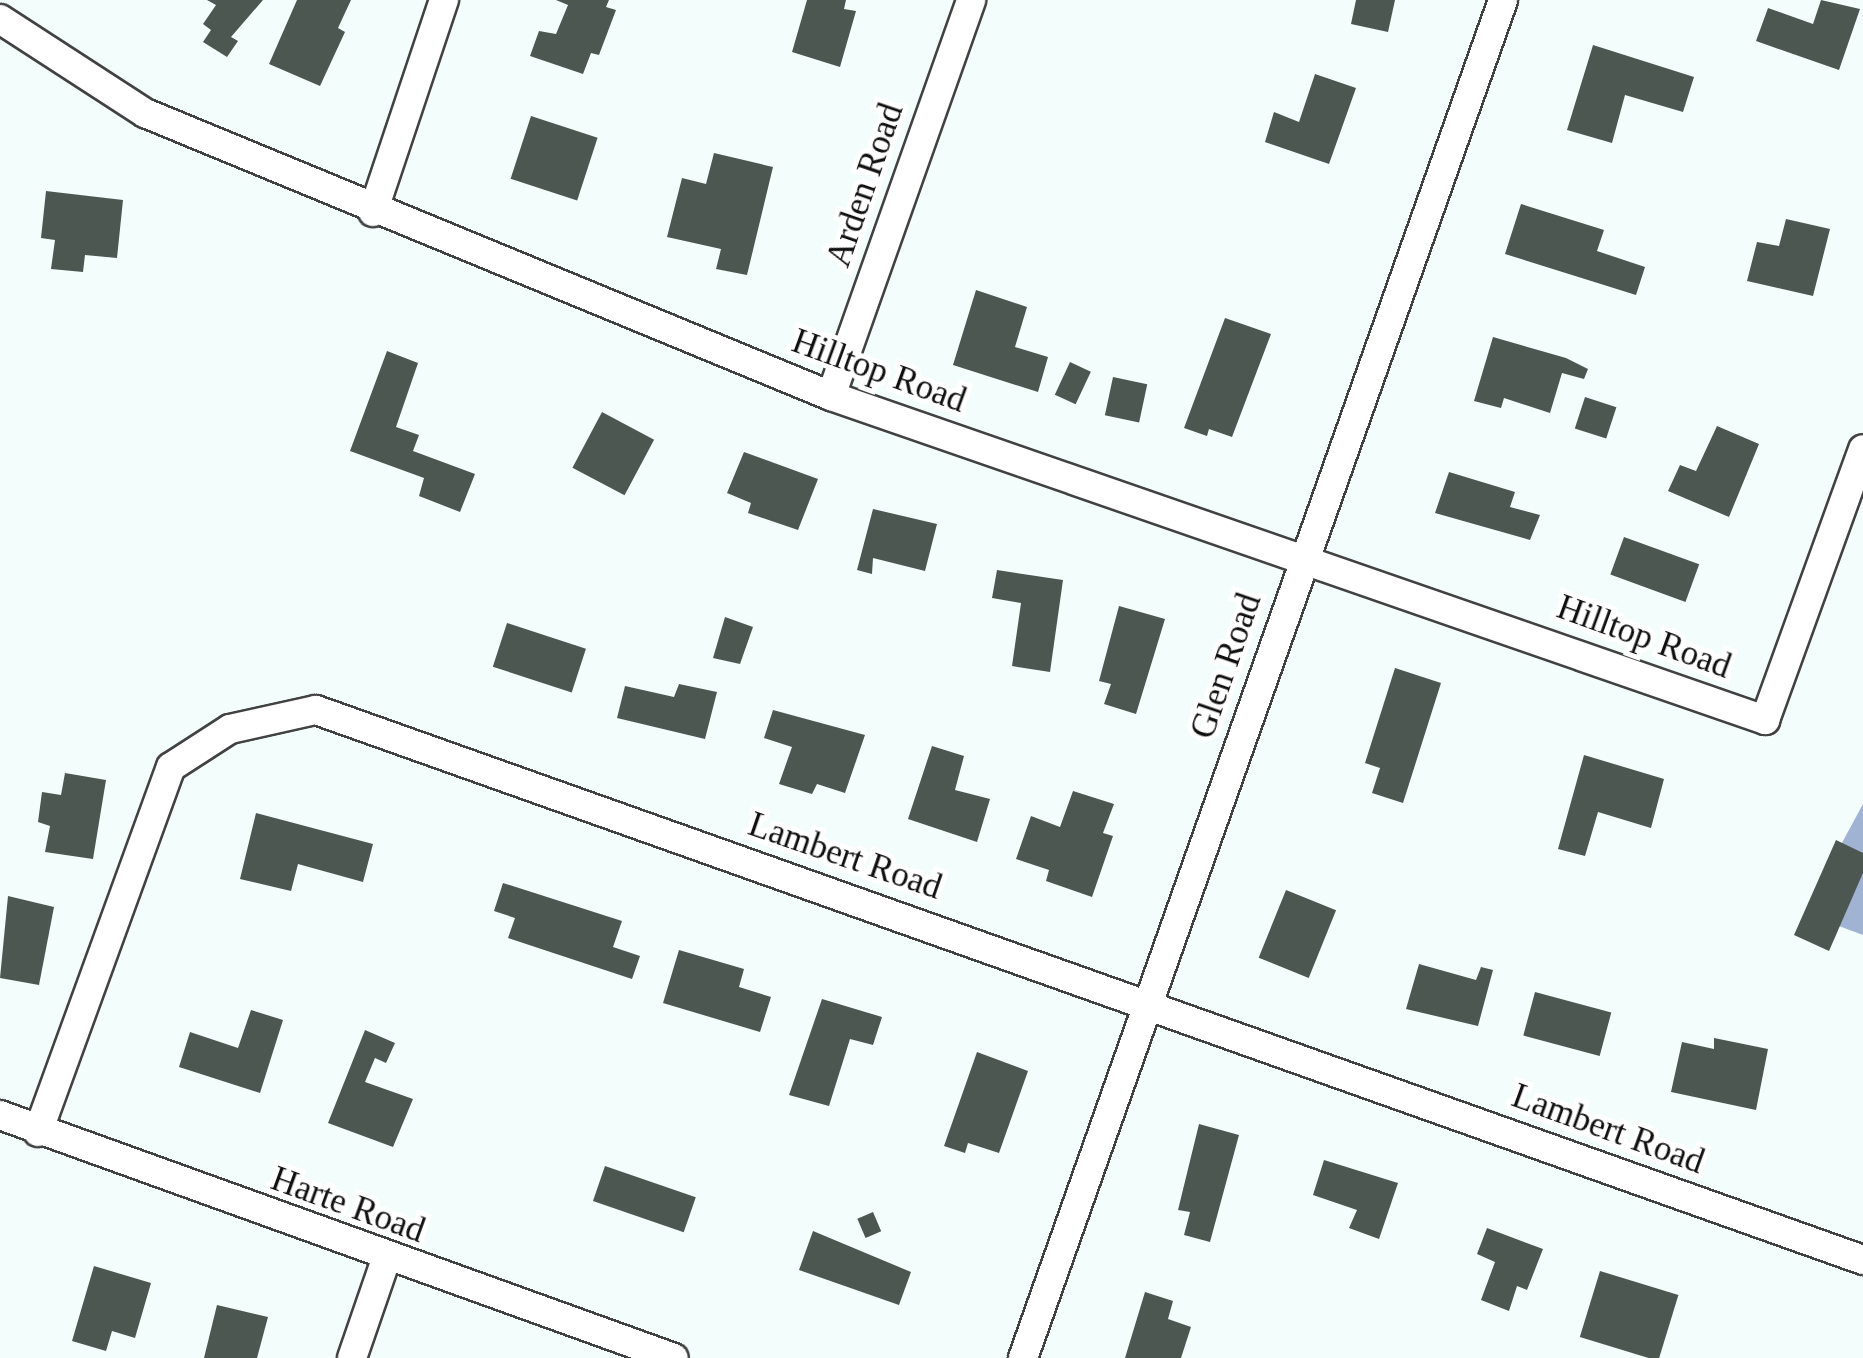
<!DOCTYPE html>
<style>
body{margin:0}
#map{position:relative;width:1863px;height:1358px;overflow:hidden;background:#f3fdfc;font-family:"Times New Roman",serif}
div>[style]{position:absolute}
.forest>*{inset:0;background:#a1b3d3}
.building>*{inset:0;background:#4d5752;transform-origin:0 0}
.roads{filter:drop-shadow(2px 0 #424242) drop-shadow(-2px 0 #424242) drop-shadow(0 2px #424242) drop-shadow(0 -2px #424242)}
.minor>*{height:28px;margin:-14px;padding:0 14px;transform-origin:14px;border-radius:14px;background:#fff}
span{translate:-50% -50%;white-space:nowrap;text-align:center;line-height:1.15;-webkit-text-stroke:10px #fff;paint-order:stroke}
.street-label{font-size:35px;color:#0f0f0f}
</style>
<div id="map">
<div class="forest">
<div style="clip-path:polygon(1863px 804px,1863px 935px,1804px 913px)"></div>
</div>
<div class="building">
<div style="clip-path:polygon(207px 0,263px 0,231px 37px,238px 41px,227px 57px,203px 42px,211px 30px,203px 24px,216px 5px)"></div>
<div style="clip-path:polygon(297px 0,351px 0,338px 28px,345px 32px,320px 86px,269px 64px)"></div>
<div style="clip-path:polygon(556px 0,609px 0,606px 7px,616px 10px,599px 55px,591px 53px,583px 74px,530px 56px,539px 31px,556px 34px,568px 5px)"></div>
<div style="clip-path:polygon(807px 0,846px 0,844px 9px,856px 11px,840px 67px,792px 52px)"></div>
<div style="clip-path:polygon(1356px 0,1395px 0,1388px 32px,1351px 24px)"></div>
<div style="clip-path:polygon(1821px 0,1860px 9px,1839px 70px,1756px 41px,1768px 8px,1813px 24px)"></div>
<div style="clip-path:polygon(1593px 45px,1694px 77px,1683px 112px,1625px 95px,1612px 143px,1567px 130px)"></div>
<div style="clip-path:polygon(1315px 74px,1356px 88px,1329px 164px,1265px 142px,1274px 112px,1299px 122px)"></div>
<div style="left:531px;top:116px;width:70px;height:66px;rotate:18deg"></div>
<div style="clip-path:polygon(714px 153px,773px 167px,747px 275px,716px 269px,721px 249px,667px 237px,682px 178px,706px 184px)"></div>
<div style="clip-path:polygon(46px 191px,123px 200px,117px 258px,85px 255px,83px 272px,51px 269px,55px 240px,41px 238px)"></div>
<div style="clip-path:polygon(1521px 204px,1604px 230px,1597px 251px,1645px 267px,1636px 295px,1505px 254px)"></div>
<div style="clip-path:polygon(1786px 219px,1830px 229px,1813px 296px,1747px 281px,1757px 242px,1779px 246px)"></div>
<div style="clip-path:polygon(976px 290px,1027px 307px,1015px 347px,1048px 357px,1038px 392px,953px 365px)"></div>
<div style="clip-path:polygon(1225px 318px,1271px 334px,1232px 437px,1209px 429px,1207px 436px,1184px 428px)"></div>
<div style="clip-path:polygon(1493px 337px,1566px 358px,1588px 369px,1584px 379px,1562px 373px,1550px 413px,1504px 398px,1501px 408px,1474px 401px)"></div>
<div style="clip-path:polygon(387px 351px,418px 363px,396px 427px,419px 435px,413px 451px,475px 474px,460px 512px,419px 496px,424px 478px,350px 451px)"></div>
<div style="left:1070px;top:362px;width:23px;height:36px;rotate:25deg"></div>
<div style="left:1113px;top:377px;width:35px;height:39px;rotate:12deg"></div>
<div style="left:1585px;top:397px;width:33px;height:33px;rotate:18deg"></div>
<div style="left:602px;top:412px;width:59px;height:63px;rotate:28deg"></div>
<div style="clip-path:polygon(1717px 426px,1759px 444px,1729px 517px,1668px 491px,1680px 465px,1696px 471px)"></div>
<div style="clip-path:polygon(744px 452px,818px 479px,798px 530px,748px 513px,751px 503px,727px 493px)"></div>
<div style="clip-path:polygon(1449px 472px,1515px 492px,1510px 507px,1540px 515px,1530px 540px,1435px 513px)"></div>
<div style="clip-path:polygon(873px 509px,937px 524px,925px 571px,873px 558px,872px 574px,857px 570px)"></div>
<div style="left:1624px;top:537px;width:80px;height:40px;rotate:20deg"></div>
<div style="clip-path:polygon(997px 570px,1063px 580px,1050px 672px,1012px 666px,1021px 603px,992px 598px)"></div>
<div style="clip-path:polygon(1119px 606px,1165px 619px,1136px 714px,1104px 704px,1111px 684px,1099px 681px)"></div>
<div style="clip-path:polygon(725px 617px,753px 627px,740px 664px,713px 658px)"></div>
<div style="left:507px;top:623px;width:83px;height:46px;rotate:18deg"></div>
<div style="clip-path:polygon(1395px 668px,1441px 683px,1403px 803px,1372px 793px,1380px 768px,1365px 763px)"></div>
<div style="clip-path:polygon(679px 684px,717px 692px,705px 739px,617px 718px,625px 686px,674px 697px)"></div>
<div style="clip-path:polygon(773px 710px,865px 735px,845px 793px,817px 784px,812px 794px,779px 784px,792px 747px,764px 738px)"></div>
<div style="clip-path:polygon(932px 746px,964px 756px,955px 790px,990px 799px,977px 842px,908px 819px)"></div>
<div style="clip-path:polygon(1584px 755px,1664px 779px,1651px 828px,1598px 812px,1585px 856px,1558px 849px)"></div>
<div style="clip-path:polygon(65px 773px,106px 780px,93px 859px,45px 852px,50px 826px,38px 822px,42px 792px,61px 795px)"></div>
<div style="clip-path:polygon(1073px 791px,1114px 804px,1103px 833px,1113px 836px,1092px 897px,1046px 881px,1049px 870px,1016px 859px,1031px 816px,1060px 827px)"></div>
<div style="clip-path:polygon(256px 813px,373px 844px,363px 882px,298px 864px,291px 891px,240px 879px)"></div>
<div style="clip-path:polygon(1836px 840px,1863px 853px,1863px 873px,1829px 951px,1794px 935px)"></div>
<div style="clip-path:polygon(503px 883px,622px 921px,613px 947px,640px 956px,632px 979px,508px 938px,515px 918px,494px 911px)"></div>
<div style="left:1286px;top:890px;width:54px;height:73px;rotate:22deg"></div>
<div style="clip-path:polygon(8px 896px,54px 907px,39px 985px,0 978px)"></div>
<div style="clip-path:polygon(679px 950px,744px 969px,739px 987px,771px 997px,760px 1032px,663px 1003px)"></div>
<div style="clip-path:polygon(1419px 964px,1476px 980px,1481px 967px,1493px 970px,1478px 1026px,1406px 1009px)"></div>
<div style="left:1535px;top:992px;width:79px;height:45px;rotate:15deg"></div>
<div style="clip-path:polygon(822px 999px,882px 1017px,873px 1045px,850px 1039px,829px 1106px,789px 1095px)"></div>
<div style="clip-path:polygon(251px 1010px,283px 1020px,260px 1093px,179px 1067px,190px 1032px,238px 1048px)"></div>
<div style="clip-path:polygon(365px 1030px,395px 1043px,386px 1063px,375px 1058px,365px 1082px,413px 1099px,393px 1147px,328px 1123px)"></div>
<div style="clip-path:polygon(1714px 1038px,1768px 1049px,1756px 1110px,1671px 1092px,1682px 1042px,1714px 1049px)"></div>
<div style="clip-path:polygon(977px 1052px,1028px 1071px,999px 1153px,968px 1143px,965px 1153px,944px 1146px)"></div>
<div style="clip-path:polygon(1199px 1124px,1239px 1135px,1210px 1242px,1184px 1235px,1190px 1212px,1178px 1210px)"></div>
<div style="clip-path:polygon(1324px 1160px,1398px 1183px,1379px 1239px,1349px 1228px,1357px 1210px,1313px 1195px)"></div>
<div style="left:605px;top:1166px;width:96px;height:37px;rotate:19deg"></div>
<div style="left:873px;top:1212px;width:21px;height:17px;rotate:67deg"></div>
<div style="clip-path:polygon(1487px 1228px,1543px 1249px,1527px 1290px,1517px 1286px,1509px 1311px,1481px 1300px,1495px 1262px,1477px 1254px)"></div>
<div style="clip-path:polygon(813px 1231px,911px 1272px,899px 1305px,799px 1270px)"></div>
<div style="clip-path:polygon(94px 1266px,151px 1283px,135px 1338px,112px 1331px,106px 1351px,72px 1341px)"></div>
<div style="left:1600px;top:1271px;width:82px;height:69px;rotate:17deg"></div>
<div style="clip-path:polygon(1145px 1292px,1173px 1301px,1168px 1319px,1191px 1327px,1181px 1358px,1125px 1358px)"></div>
<div style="clip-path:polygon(217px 1305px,268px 1317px,257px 1358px,204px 1358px)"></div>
</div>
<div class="roads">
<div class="minor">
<div style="left:0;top:19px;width:173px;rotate:33deg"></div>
<div style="left:145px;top:113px;width:742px;rotate:22.42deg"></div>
<div style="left:831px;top:396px;width:989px;rotate:19.13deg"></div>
<div style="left:1765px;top:720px;width:288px;rotate:-70.1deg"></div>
<div style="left:373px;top:212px;width:224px;rotate:-71.5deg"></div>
<div style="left:831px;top:396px;width:420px;rotate:-70.5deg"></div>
<div style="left:0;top:1115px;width:716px;rotate:19.83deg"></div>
<div style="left:38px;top:1132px;width:388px;rotate:-70deg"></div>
<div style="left:171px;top:767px;width:70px;rotate:-32.8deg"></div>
<div style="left:230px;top:729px;width:88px;rotate:-12.5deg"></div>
<div style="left:316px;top:710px;width:1642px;rotate:19.57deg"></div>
<div style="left:352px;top:1358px;width:105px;rotate:-71deg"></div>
<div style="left:1023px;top:1358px;width:1440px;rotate:-70.53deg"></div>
</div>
</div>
<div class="street-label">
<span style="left:865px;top:185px;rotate:-71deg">Arden Road</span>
<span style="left:879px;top:371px;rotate:20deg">Hilltop Road</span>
<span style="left:1644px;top:637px;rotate:20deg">Hilltop Road</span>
<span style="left:1226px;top:666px;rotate:-71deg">Glen Road</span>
<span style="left:845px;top:856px;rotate:19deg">Lambert Road</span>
<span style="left:1608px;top:1129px;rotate:20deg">Lambert Road</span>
<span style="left:348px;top:1205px;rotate:20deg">Harte Road</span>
</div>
</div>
